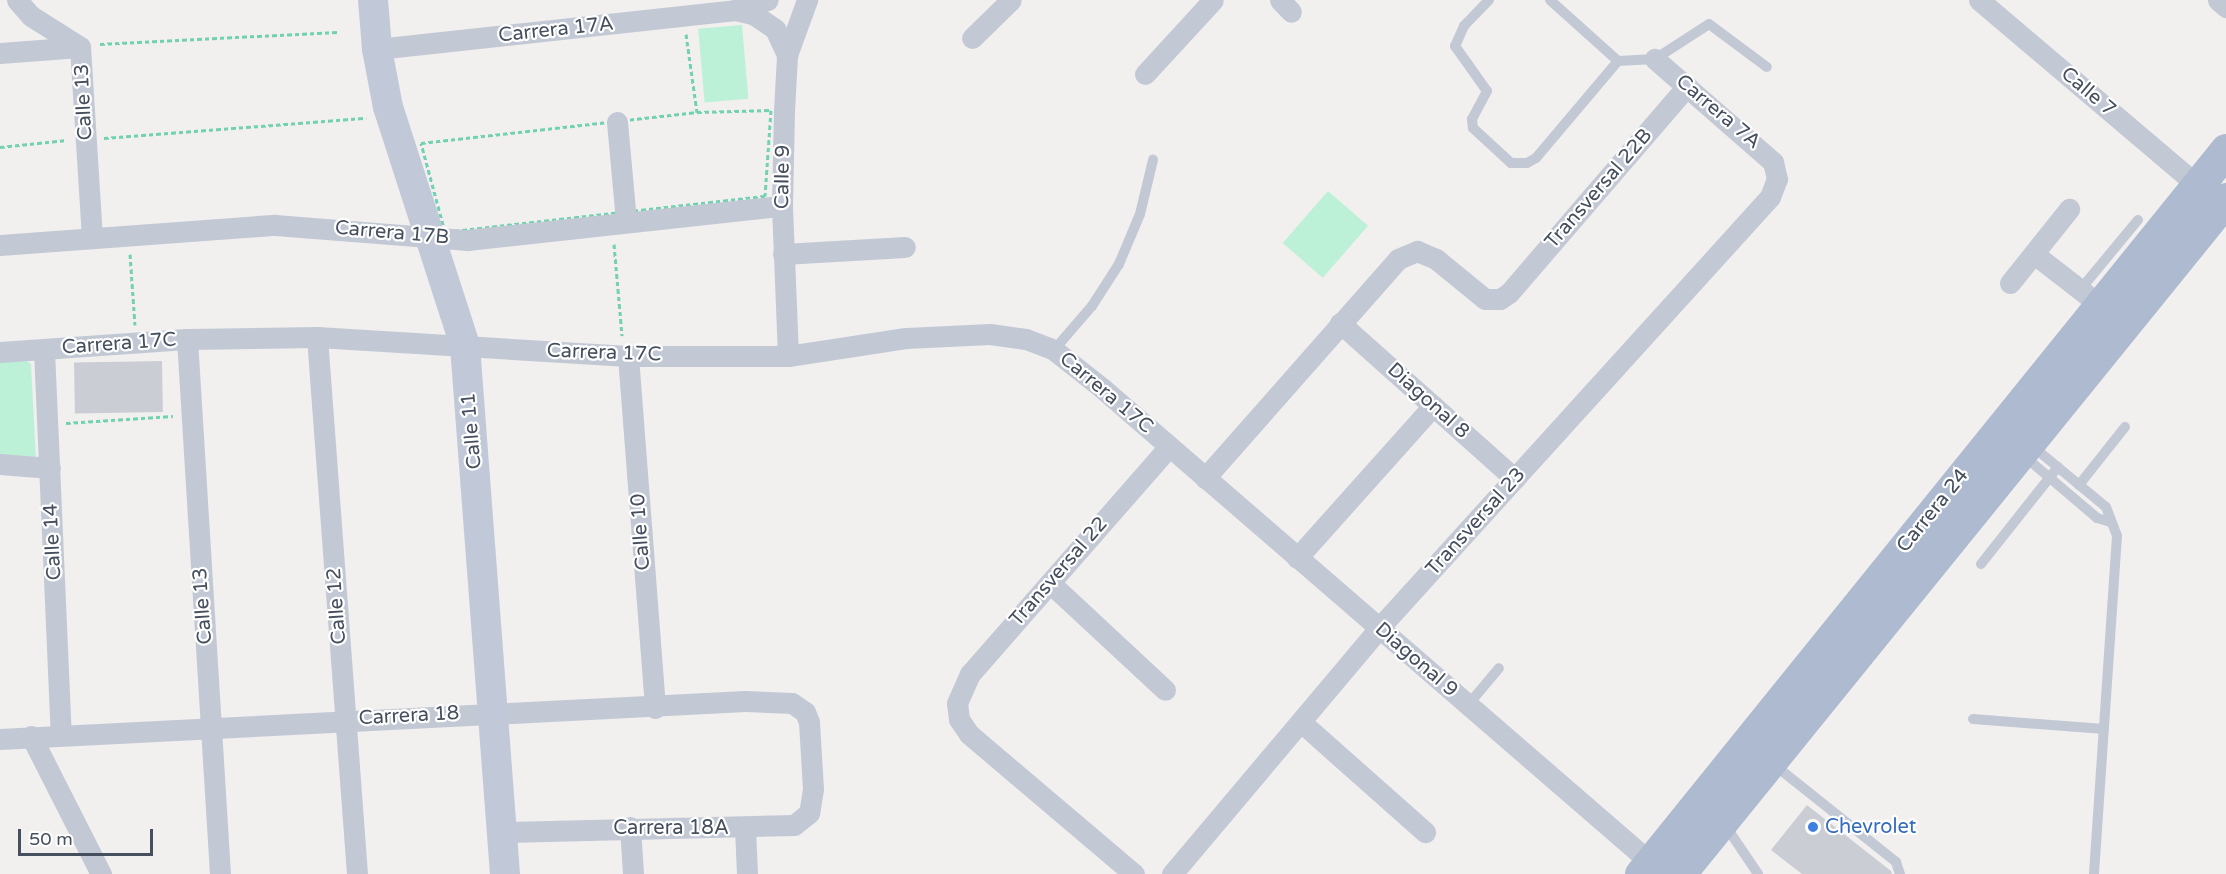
<!DOCTYPE html>
<style>
body{margin:0}
#map{position:relative;width:2226px;height:874px;overflow:hidden;background:#f2efef;font-family:"Varela Round",sans-serif}
div>[style]{position:absolute}
.green>*{inset:0;background:#bcf1d8;transform-origin:0 0}
.building>*{inset:0;background:#cbcdd5;transform-origin:0 0}
.path>*{height:3px;margin-top:-1.5px;transform-origin:0;background:repeating-linear-gradient(90deg,#72d1b0 0 4.5px,transparent 0 7.5px)}
.lane>*{height:10px;margin:-5px;padding:0 5px;transform-origin:5px;border-radius:5px;background:#c2c9d5}
.street>*{height:21px;margin:-10.5px;padding:0 10.5px;transform-origin:10.5px;border-radius:10.5px;background:#c2c9d5}
.secondary>*{height:30px;margin:-15px;padding:0 15px;transform-origin:15px;border-radius:15px;background:#c1c9d9}
.primary>*{height:33px;margin:-16.5px;padding:0 16.5px;transform-origin:16.5px;border-radius:16.5px;background:#aebacf}
.dots>*{width:16px;height:16px;translate:-50% -50%;box-sizing:border-box;border:3px solid #fff;border-radius:50%}
span{translate:-50% -50%;white-space:nowrap;text-align:center;line-height:1.15;-webkit-text-stroke:4.5px #fff;paint-order:stroke}
.street-label{font-size:20px;color:#464f5e}
.shop-label{font-size:20px;color:#366cbe}
.left{translate:0 -50%;text-align:left}
.scale{position:absolute;left:18px;top:829px;width:135px;height:27px;box-sizing:border-box;border:3px solid #464f5e;border-top:0;padding-left:8px;font-size:18px;line-height:21px;white-space:nowrap;color:#464f5e;-webkit-text-stroke:4px #fff;paint-order:stroke}
</style>
<div id="map">
<div class="green">
<div style="left:742px;top:25px;width:74px;height:44px;rotate:85deg"></div>
<div style="left:1328px;top:191px;width:53px;height:69px;rotate:41deg"></div>
<div style="clip-path:polygon(24px 359px,31px 364px,36px 460px,0 456px,0 361px)"></div>
</div>
<div class="building">
<div style="left:162px;top:361px;width:51px;height:88px;rotate:89deg"></div>
<div style="clip-path:polygon(1807px 805px,1891px 871px,1892px 874px,1802px 874px,1771px 850px)"></div>
</div>
<div class="path">
<div style="left:686px;top:34px;width:79px;rotate:82deg"></div>
<div style="left:100px;top:44px;width:238px;rotate:-2.9deg"></div>
<div style="left:771px;top:110px;width:86px;rotate:94deg"></div>
<div style="left:765px;top:196px;width:322px;rotate:173.6deg"></div>
<div style="left:445px;top:232px;width:92px;rotate:-105.1deg"></div>
<div style="left:421px;top:143px;width:278px;rotate:-6.4deg"></div>
<div style="left:697px;top:112px;width:74px;rotate:-1.5deg"></div>
<div style="left:104px;top:138px;width:263px;rotate:-4.4deg"></div>
<div style="left:0;top:147px;width:67px;rotate:-6deg"></div>
<div style="left:614px;top:244px;width:92px;rotate:85deg"></div>
<div style="left:130px;top:254px;width:71px;rotate:86deg"></div>
<div style="left:66px;top:423px;width:107px;rotate:-3.7deg"></div>
</div>
<div class="lane">
<div style="left:1489px;top:0;width:36px;rotate:134deg"></div>
<div style="left:1464px;top:26px;width:22px;rotate:114deg"></div>
<div style="left:1455px;top:46px;width:55px;rotate:54.6deg"></div>
<div style="left:1487px;top:91px;width:32px;rotate:118deg"></div>
<div style="left:1472px;top:119px;width:9px;rotate:84deg"></div>
<div style="left:1473px;top:128px;width:52px;rotate:42.6deg"></div>
<div style="left:1511px;top:163px;width:16px"></div>
<div style="left:1527px;top:163px;width:10px;rotate:-29deg"></div>
<div style="left:1536px;top:158px;width:127px;rotate:-49.8deg"></div>
<div style="left:1550px;top:0;width:91px;rotate:41.9deg"></div>
<div style="left:1618px;top:61px;width:37px;rotate:-3deg"></div>
<div style="left:1655px;top:59px;width:64px;rotate:-32.9deg"></div>
<div style="left:1709px;top:24px;width:72px;rotate:36.6deg"></div>
<div style="left:2080px;top:290px;width:91px;rotate:-50.4deg"></div>
<div style="left:1054px;top:350px;width:58px;rotate:-49.2deg"></div>
<div style="left:1092px;top:306px;width:50px;rotate:-57.3deg"></div>
<div style="left:1119px;top:264px;width:54px;rotate:-67.2deg"></div>
<div style="left:1140px;top:214px;width:56px;rotate:-76.5deg"></div>
<div style="left:2031px;top:445px;width:97px;rotate:39.6deg"></div>
<div style="left:2106px;top:507px;width:31px;rotate:69deg"></div>
<div style="left:2117px;top:536px;width:339px;rotate:93.9deg"></div>
<div style="left:2024px;top:456px;width:96px;rotate:40.3deg"></div>
<div style="left:2097px;top:518px;width:15px;rotate:16deg"></div>
<div style="left:2079px;top:485px;width:74px;rotate:-51.6deg"></div>
<div style="left:1981px;top:564px;width:124px;rotate:-51.6deg"></div>
<div style="left:1468px;top:705px;width:48px;rotate:-50deg"></div>
<div style="left:1973px;top:719px;width:131px;rotate:4.4deg"></div>
<div style="left:1772px;top:763px;width:159px;rotate:38.6deg"></div>
<div style="left:1896px;top:862px;width:13px;rotate:72deg"></div>
<div style="left:1725px;top:825px;width:59px;rotate:56deg"></div>
</div>
<div class="street">
<div style="left:17px;top:0;width:21px;rotate:49deg"></div>
<div style="left:31px;top:16px;width:58px;rotate:32.3deg"></div>
<div style="left:1280px;top:0;width:16px;rotate:47deg"></div>
<div style="left:1979px;top:0;width:286px;rotate:40.3deg"></div>
<div style="left:2218px;top:0;width:11px;rotate:41deg"></div>
<div style="left:735px;top:10px;width:18px;rotate:13deg"></div>
<div style="left:753px;top:14px;width:27px;rotate:34deg"></div>
<div style="left:775px;top:29px;width:29px;rotate:65deg"></div>
<div style="left:972px;top:38px;width:54px;rotate:-44.3deg"></div>
<div style="left:80px;top:47px;width:189px;rotate:86.4deg"></div>
<div style="left:377px;top:49px;width:360px;rotate:-6.2deg"></div>
<div style="left:735px;top:10px;width:34px;rotate:-17deg"></div>
<div style="left:0;top:53px;width:80px;rotate:-4.3deg"></div>
<div style="left:1145px;top:74px;width:100px;rotate:-47.4deg"></div>
<div style="left:617px;top:122px;width:99px;rotate:84.8deg"></div>
<div style="left:0;top:245px;width:276px;rotate:-4.2deg"></div>
<div style="left:275px;top:225px;width:193px;rotate:4.5deg"></div>
<div style="left:467px;top:240px;width:317px;rotate:-6.2deg"></div>
<div style="left:783px;top:254px;width:122px;rotate:-3.3deg"></div>
<div style="left:2034px;top:254px;width:83px;rotate:37.7deg"></div>
<div style="left:2010px;top:283px;width:95px;rotate:-51.4deg"></div>
<div style="left:1340px;top:323px;width:234px;rotate:41.7deg"></div>
<div style="left:317px;top:337px;width:538px;rotate:85.74deg"></div>
<div style="left:187px;top:339px;width:536px;rotate:86.47deg"></div>
<div style="left:44px;top:350px;width:384px;rotate:87.5deg"></div>
<div style="left:0;top:352px;width:187px;rotate:-4deg"></div>
<div style="left:187px;top:339px;width:130px;rotate:-0.9deg"></div>
<div style="left:317px;top:337px;width:312px;rotate:3.5deg"></div>
<div style="left:628px;top:356px;width:160px"></div>
<div style="left:788px;top:356px;width:119px;rotate:-8.7deg"></div>
<div style="left:906px;top:338px;width:84px;rotate:-2.7deg"></div>
<div style="left:990px;top:334px;width:36px;rotate:8deg"></div>
<div style="left:1026px;top:339px;width:30px;rotate:21deg"></div>
<div style="left:1054px;top:350px;width:61px;rotate:38.4deg"></div>
<div style="left:1102px;top:388px;width:735px;rotate:40.86deg"></div>
<div style="left:628px;top:356px;width:353px;rotate:85.6deg"></div>
<div style="left:788px;top:356px;width:150px;rotate:-92.3deg"></div>
<div style="left:782px;top:206px;width:95px;rotate:-88.8deg"></div>
<div style="left:784px;top:111px;width:56px;rotate:-86.9deg"></div>
<div style="left:787px;top:55px;width:59px;rotate:-70deg"></div>
<div style="left:0;top:464px;width:50px;rotate:4.6deg"></div>
<div style="left:1205px;top:478px;width:292px;rotate:-48.6deg"></div>
<div style="left:1398px;top:259px;width:21px;rotate:-23deg"></div>
<div style="left:1417px;top:251px;width:21px;rotate:23deg"></div>
<div style="left:1436px;top:259px;width:63px;rotate:39.2deg"></div>
<div style="left:1485px;top:299px;width:15px"></div>
<div style="left:1500px;top:299px;width:11px;rotate:-34deg"></div>
<div style="left:1509px;top:293px;width:273px;rotate:-49.3deg"></div>
<div style="left:1297px;top:558px;width:204px;rotate:-48.2deg"></div>
<div style="left:1050px;top:583px;width:157px;rotate:42.9deg"></div>
<div style="left:1301px;top:722px;width:166px;rotate:41.6deg"></div>
<div style="left:31px;top:736px;width:155px;rotate:63.1deg"></div>
<div style="left:0;top:739px;width:746px;rotate:-2.92deg"></div>
<div style="left:745px;top:701px;width:47px;rotate:2.4deg"></div>
<div style="left:792px;top:703px;width:16px;rotate:35deg"></div>
<div style="left:805px;top:712px;width:11px;rotate:68deg"></div>
<div style="left:809px;top:722px;width:67px;rotate:86.6deg"></div>
<div style="left:813px;top:789px;width:24px;rotate:99deg"></div>
<div style="left:809px;top:813px;width:19px;rotate:141deg"></div>
<div style="left:794px;top:825px;width:290px;rotate:178.6deg"></div>
<div style="left:630px;top:827px;width:47px;rotate:86.3deg"></div>
<div style="left:745px;top:828px;width:46px;rotate:87.5deg"></div>
<div style="left:1134px;top:874px;width:216px;rotate:-139.7deg"></div>
<div style="left:969px;top:734px;width:18px;rotate:-124deg"></div>
<div style="left:959px;top:719px;width:16px;rotate:-97deg"></div>
<div style="left:957px;top:703px;width:32px;rotate:-66deg"></div>
<div style="left:970px;top:674px;width:302px;rotate:-48.8deg"></div>
<div style="left:1172px;top:874px;width:322px;rotate:-49.9deg"></div>
<div style="left:1379px;top:628px;width:582px;rotate:-47.79deg"></div>
<div style="left:1770px;top:197px;width:19px;rotate:-69deg"></div>
<div style="left:1777px;top:179px;width:17px;rotate:-103deg"></div>
<div style="left:1773px;top:162px;width:157px;rotate:-138.9deg"></div>
</div>
<div class="secondary">
<div style="left:373px;top:0;width:49px;rotate:85.3deg"></div>
<div style="left:377px;top:49px;width:59px;rotate:79.3deg"></div>
<div style="left:388px;top:107px;width:251px;rotate:72.1deg"></div>
<div style="left:465px;top:346px;width:530px;rotate:85.67deg"></div>
</div>
<div class="primary">
<div style="left:1641px;top:874px;width:931px;rotate:-51.06deg"></div>
<div style="left:1679px;top:874px;width:869px;rotate:-50.98deg"></div>
</div>
<div class="dots">
<div style="left:1813px;top:827px;background:#3f7fe0"></div>
</div>
<div class="street-label">
<span style="left:556px;top:30px;rotate:-6deg">Carrera 17A</span>
<span style="left:2088px;top:92px;rotate:40deg">Calle 7</span>
<span style="left:84px;top:102px;rotate:-93deg">Calle 13</span>
<span style="left:1718px;top:112px;rotate:40deg">Carrera 7A</span>
<span style="left:783px;top:177px;rotate:-89deg">Calle 9</span>
<span style="left:1599px;top:189px;rotate:-49deg">Transversal 22B</span>
<span style="left:392px;top:233px;rotate:5deg">Carrera 17B</span>
<span style="left:119px;top:344px;rotate:-4deg">Carrera 17C</span>
<span style="left:604px;top:353px;rotate:2deg">Carrera 17C</span>
<span style="left:1106px;top:393px;rotate:40deg">Carrera 17C</span>
<span style="left:1428px;top:401px;rotate:42deg">Diagonal 8</span>
<span style="left:472px;top:431px;rotate:-95deg">Calle 11</span>
<span style="left:1933px;top:511px;rotate:-51deg">Carrera 24</span>
<span style="left:1476px;top:522px;rotate:-48deg">Transversal 23</span>
<span style="left:641px;top:532px;rotate:-94deg">Calle 10</span>
<span style="left:53px;top:542px;rotate:-93deg">Calle 14</span>
<span style="left:1059px;top:572px;rotate:-49deg">Transversal 22</span>
<span style="left:203px;top:606px;rotate:-94deg">Calle 13</span>
<span style="left:337px;top:606px;rotate:-94deg">Calle 12</span>
<span style="left:1416px;top:660px;rotate:41deg">Diagonal 9</span>
<span style="left:409px;top:716px;rotate:-3deg">Carrera 18</span>
<span style="left:671px;top:828px">Carrera 18A</span>
</div>
<div class="shop-label">
<span class="left" style="left:1825px;top:827px">Chevrolet</span>
</div>
<div class="scale">50 m</div>
</div>
